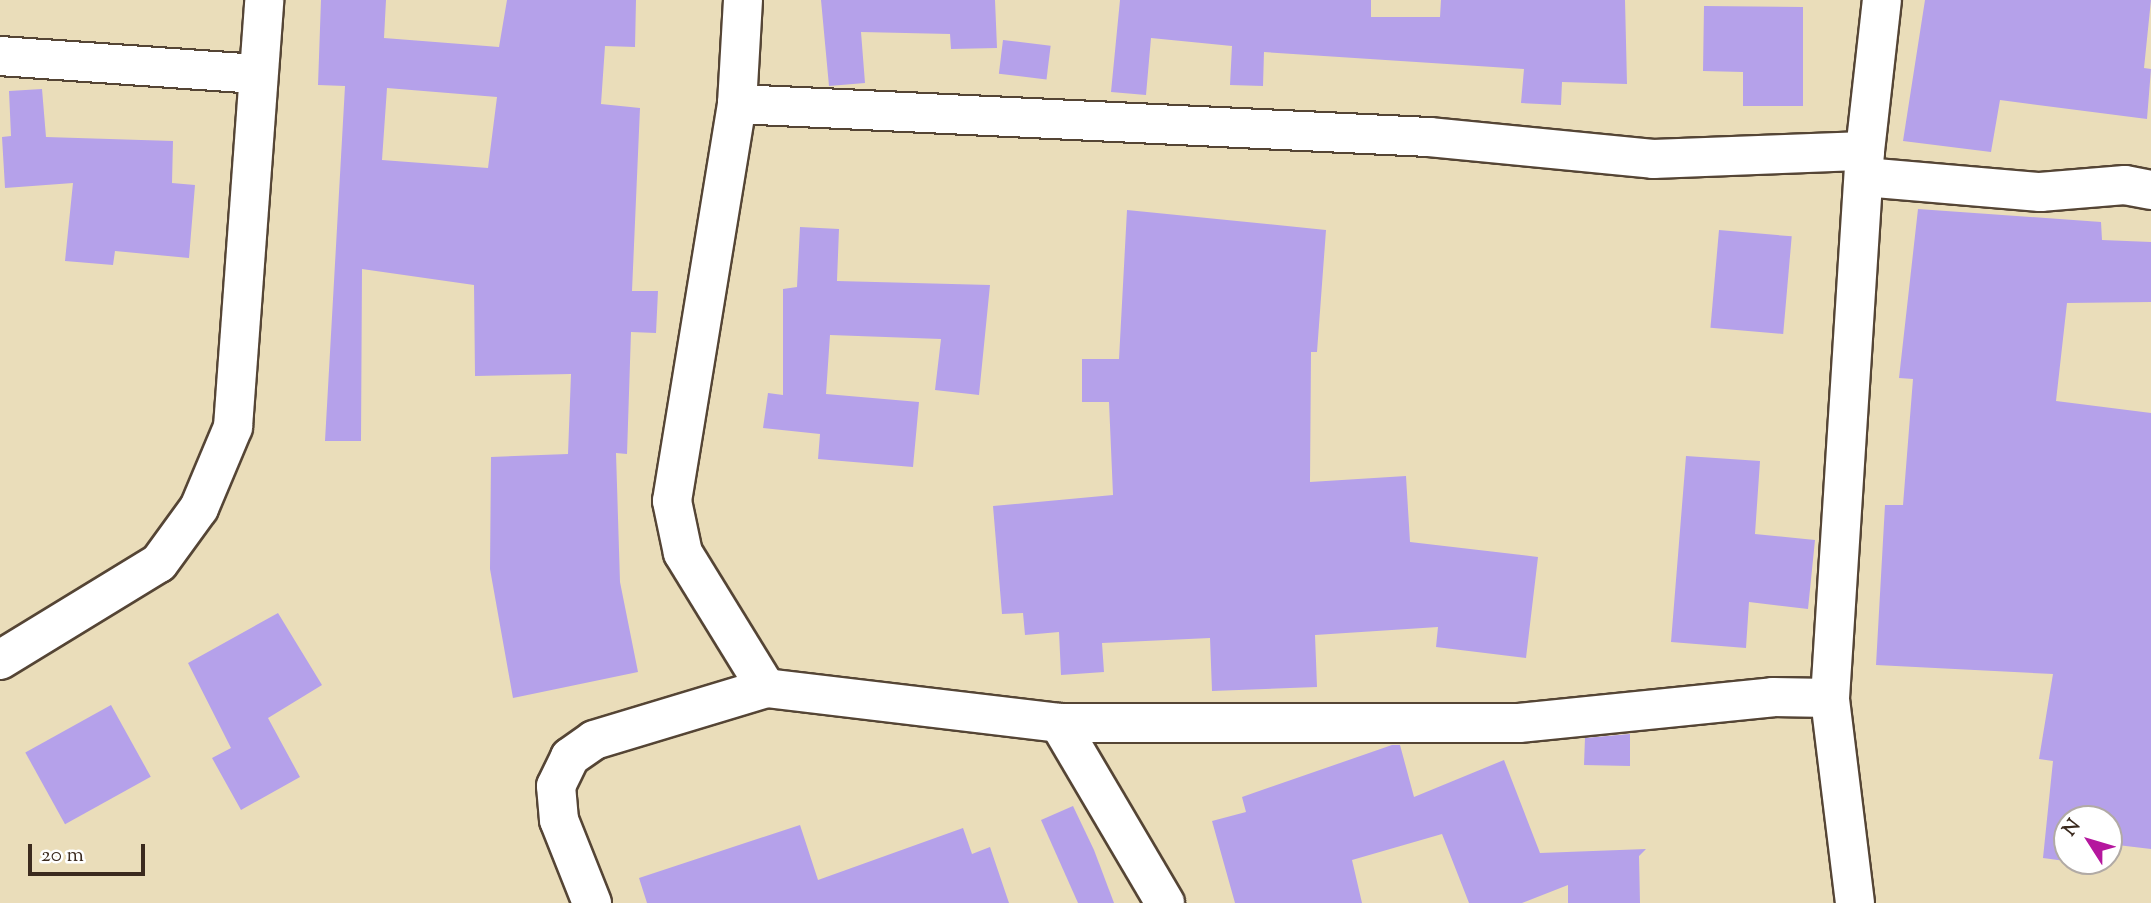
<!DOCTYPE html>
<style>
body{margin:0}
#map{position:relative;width:2151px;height:903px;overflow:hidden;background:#eaddba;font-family:"Sorts Mill Goudy",serif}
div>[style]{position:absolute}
.building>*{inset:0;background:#b5a1ea;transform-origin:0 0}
.roads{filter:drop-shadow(2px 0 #554535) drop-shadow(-2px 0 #554535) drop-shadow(0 2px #554535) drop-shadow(0 -2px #554535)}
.minor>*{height:38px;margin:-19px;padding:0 19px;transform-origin:19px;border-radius:19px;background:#fff}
span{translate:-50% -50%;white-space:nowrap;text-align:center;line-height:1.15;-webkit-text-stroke:6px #fff;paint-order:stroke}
.north{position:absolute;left:2053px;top:805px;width:70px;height:70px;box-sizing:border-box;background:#fff;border:2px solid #b1aaa5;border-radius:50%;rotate:307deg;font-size:19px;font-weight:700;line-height:28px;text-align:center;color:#3b2a1e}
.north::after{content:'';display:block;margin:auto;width:24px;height:32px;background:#b5179e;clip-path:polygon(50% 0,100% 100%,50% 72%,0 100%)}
.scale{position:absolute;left:28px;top:844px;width:117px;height:32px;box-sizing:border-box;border:4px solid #3b2a1e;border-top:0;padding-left:9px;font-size:21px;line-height:24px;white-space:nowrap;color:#3b2a1e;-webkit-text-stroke:5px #fff;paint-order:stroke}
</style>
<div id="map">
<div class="building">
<div style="clip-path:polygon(evenodd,321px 0,386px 0,384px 38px,499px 47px,507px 0,636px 0,635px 47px,605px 46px,601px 104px,640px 108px,632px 291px,658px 291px,656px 333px,631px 332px,627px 454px,616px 453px,620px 582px,638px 672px,513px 698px,490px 569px,491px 457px,568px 454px,571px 374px,475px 376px,474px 285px,362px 269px,361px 441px,325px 441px,345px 86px,318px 85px,321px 0,387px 88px,497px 97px,488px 168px,382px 160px,387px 88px)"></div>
<div style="clip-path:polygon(821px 0,995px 0,997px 48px,951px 49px,950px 34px,861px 32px,865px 83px,829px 86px)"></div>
<div style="clip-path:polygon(1120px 0,1371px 0,1371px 17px,1440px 17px,1441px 0,1625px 0,1627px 84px,1562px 82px,1561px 105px,1521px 103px,1524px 69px,1264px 52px,1263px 86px,1230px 85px,1232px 46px,1151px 38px,1146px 95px,1111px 92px)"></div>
<div style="clip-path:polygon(1925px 0,2151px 0,2144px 68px,2151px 69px,2147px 119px,2000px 100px,1991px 152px,1903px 141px)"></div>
<div style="clip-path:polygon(1704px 6px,1803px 7px,1803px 106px,1743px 106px,1743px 72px,1703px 71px)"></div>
<div style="left:1003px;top:40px;width:48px;height:34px;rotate:7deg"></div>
<div style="clip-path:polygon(42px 89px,46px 137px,173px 141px,172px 183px,195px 185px,189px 258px,115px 251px,113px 265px,65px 261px,73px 183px,5px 188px,2px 137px,11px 136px,9px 91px)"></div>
<div style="clip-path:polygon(1918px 209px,2101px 222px,2102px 240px,2151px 242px,2151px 302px,2067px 303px,2056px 401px,2151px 413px,2151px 849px,2109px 844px,2109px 819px,2067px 819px,2067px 861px,2080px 863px,2043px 858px,2053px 761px,2039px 759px,2053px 674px,1876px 665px,1885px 505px,1903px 505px,1913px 379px,1899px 378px)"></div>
<div style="clip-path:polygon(1127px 210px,1326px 230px,1317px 352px,1311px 352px,1310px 482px,1406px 476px,1410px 542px,1538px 557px,1526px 658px,1436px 647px,1438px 627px,1315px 635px,1317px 687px,1212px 691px,1210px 638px,1102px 643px,1104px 672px,1061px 675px,1059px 632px,1025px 635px,1023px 613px,1002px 614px,993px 506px,1113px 495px,1109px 402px,1082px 402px,1082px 359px,1119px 359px)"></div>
<div style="clip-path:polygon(800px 227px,839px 229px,837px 281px,990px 285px,979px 395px,935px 390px,941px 339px,830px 335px,826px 394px,919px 402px,913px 467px,818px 459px,820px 434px,763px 428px,768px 393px,783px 395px,783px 289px,797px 287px)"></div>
<div style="left:1719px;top:230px;width:73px;height:98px;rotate:5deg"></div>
<div style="clip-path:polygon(1686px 456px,1760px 461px,1755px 534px,1815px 540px,1808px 609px,1749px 602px,1746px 648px,1671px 642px)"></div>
<div style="clip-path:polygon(278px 613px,322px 685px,268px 718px,300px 777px,241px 810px,212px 758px,231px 748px,188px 663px)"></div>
<div style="left:111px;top:705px;width:82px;height:98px;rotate:61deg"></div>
<div style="clip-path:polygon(1630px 734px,1630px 766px,1584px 765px,1585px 738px)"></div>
<div style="clip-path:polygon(1392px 745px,1400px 745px,1414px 797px,1504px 760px,1540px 853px,1646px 849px,1639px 856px,1640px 903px,1568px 903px,1568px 885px,1522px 903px,1469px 903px,1442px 834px,1352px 860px,1362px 903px,1235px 903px,1212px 821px,1246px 812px,1242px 797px)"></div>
<div style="clip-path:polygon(1073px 806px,1094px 850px,1114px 903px,1078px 903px,1041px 820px)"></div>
<div style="clip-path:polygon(800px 825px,818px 880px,963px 828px,972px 854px,990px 847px,1009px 903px,647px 903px,639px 878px)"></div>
</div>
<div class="roads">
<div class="minor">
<div style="left:743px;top:0;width:104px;rotate:93.3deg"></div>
<div style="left:737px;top:104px;width:402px;rotate:99.3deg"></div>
<div style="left:672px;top:501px;width:53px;rotate:78.1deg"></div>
<div style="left:683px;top:553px;width:158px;rotate:58.4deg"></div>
<div style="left:0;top:56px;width:258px;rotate:4deg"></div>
<div style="left:737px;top:104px;width:693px;rotate:2.73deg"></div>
<div style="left:1429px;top:137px;width:225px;rotate:5.6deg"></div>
<div style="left:1653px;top:159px;width:212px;rotate:-2.2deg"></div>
<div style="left:1864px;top:177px;width:177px;rotate:4.9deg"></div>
<div style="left:2040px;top:192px;width:85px;rotate:-4.7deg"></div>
<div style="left:2125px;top:185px;width:26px;rotate:11deg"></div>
<div style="left:0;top:660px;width:186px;rotate:-31.4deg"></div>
<div style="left:159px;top:563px;width:68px;rotate:-54deg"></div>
<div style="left:199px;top:508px;width:88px;rotate:-67.2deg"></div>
<div style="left:233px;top:427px;width:428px;rotate:-85.8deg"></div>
<div style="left:1059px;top:723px;width:209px;rotate:59.5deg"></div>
<div style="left:592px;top:903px;width:89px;rotate:-111.7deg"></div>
<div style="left:559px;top:820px;width:34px;rotate:-95deg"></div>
<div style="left:556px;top:786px;width:32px;rotate:-64deg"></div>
<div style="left:570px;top:757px;width:29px;rotate:-35deg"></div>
<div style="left:594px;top:740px;width:180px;rotate:-16.8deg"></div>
<div style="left:766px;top:688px;width:295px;rotate:6.8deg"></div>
<div style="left:1059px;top:723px;width:460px"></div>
<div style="left:1519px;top:723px;width:255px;rotate:-5.8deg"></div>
<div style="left:1773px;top:697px;width:57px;rotate:1deg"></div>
<div style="left:1855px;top:903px;width:207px;rotate:-97deg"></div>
<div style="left:1830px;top:698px;width:548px;rotate:-86.34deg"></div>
<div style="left:1865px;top:151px;width:152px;rotate:-83.6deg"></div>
</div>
</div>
<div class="north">N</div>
<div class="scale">20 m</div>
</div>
